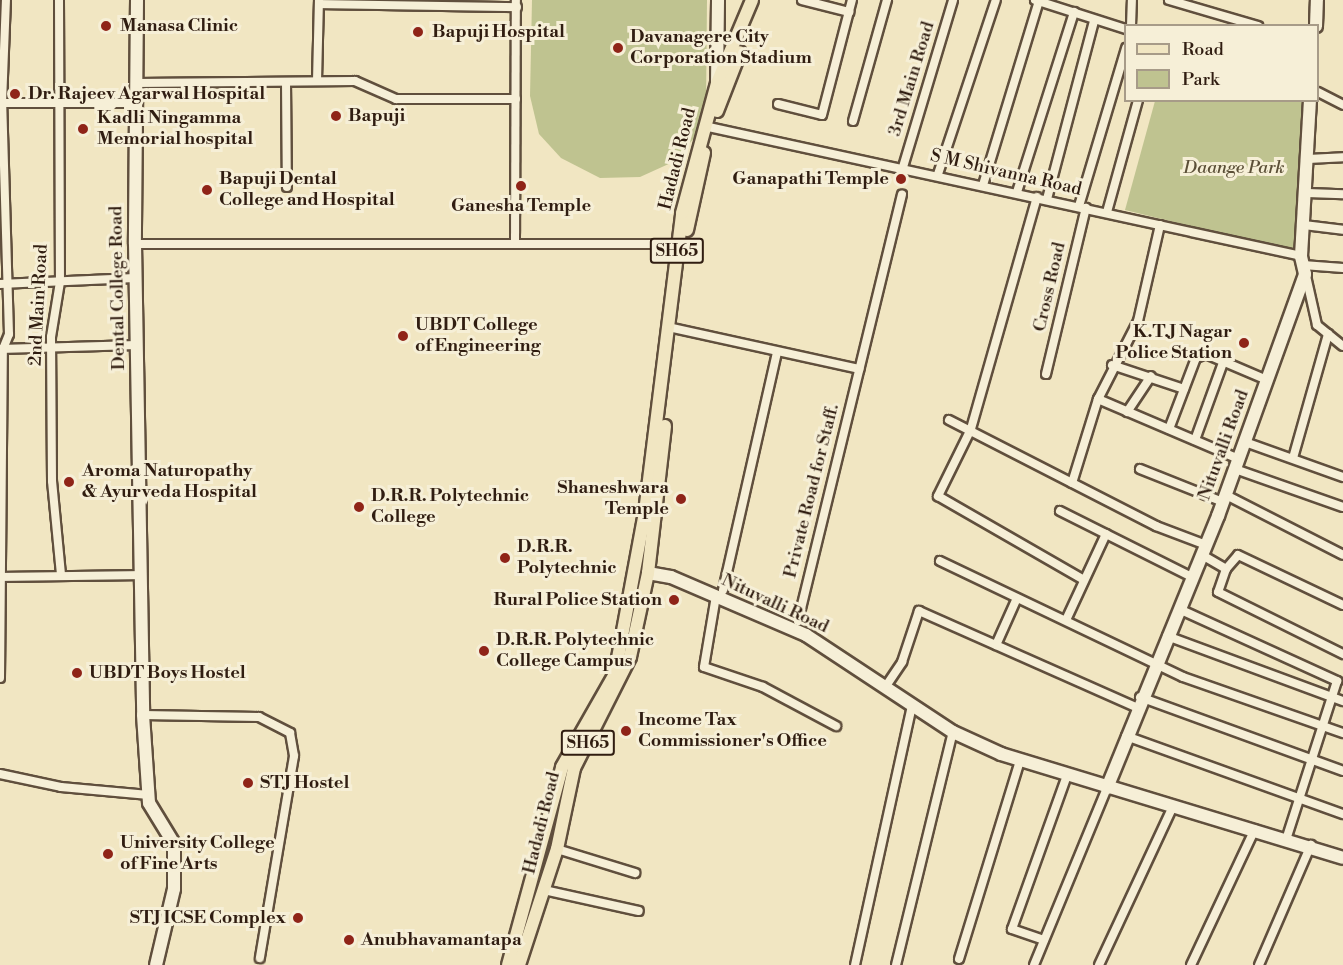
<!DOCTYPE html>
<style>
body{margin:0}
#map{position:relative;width:1343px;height:965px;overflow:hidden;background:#f1e6c2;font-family:"Libre Bodoni",serif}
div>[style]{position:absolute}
.green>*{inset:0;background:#bfc390}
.roads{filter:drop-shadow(2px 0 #604f3d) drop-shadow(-2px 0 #604f3d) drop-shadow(0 2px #604f3d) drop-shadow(0 -2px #604f3d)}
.street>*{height:8px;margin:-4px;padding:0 4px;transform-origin:4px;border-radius:4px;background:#f6efd7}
.secondary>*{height:12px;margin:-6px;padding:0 6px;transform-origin:6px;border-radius:6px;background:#f6efd7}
.primary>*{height:12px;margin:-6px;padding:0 6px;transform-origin:6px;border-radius:6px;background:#f1e6c2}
.dots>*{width:16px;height:16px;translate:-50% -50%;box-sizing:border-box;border:3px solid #f6efd7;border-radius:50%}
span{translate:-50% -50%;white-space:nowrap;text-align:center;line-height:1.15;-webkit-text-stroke:6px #f6efd7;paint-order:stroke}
.shield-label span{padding:2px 4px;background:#f6efd7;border:2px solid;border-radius:4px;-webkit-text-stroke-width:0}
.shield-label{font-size:16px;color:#301d11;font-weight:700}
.poi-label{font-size:18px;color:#301d11;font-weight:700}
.left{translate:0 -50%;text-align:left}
.right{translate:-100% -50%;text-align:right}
.street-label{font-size:18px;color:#301d11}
.park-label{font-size:18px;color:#5b4f37;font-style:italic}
.legend{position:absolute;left:1124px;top:24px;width:195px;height:78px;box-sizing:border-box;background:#f6efd7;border:2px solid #a79b88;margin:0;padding:8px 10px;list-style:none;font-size:18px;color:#301d11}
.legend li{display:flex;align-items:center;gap:12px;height:30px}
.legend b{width:30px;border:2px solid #a79b88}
</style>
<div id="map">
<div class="green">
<div style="clip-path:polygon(532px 0,707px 0,706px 106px,695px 137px,673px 162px,640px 177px,600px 178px,561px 158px,539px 134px,530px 96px)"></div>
<div style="clip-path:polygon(1155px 101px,1304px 101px,1297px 252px,1125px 210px)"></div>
</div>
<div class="roads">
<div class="street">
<div style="left:59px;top:0;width:282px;rotate:89.8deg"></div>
<div style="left:60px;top:282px;width:56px;rotate:99.3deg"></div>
<div style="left:51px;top:337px;width:144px;rotate:89.6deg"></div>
<div style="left:52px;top:481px;width:94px;rotate:84.5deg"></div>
<div style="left:802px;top:0;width:49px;rotate:14.3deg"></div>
<div style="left:1035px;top:0;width:96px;rotate:17.7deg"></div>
<div style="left:1169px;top:0;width:93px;rotate:16.3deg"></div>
<div style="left:320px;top:4px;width:197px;rotate:0.9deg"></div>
<div style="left:1131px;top:26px;width:26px;rotate:-88deg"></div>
<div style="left:317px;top:81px;width:81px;rotate:-88.6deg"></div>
<div style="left:286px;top:82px;width:105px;rotate:89.5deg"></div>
<div style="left:136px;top:83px;width:219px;rotate:-0.5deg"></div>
<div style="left:355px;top:81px;width:45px;rotate:23.7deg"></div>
<div style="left:396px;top:99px;width:120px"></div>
<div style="left:1318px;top:92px;width:28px;rotate:27deg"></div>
<div style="left:0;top:103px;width:135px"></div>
<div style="left:778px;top:104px;width:45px;rotate:14deg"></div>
<div style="left:822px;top:115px;width:119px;rotate:-75.4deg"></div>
<div style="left:853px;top:121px;width:126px;rotate:-74.3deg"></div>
<div style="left:704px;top:126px;width:611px;rotate:12.28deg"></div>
<div style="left:1308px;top:159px;width:35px;rotate:-3deg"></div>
<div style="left:903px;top:167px;width:174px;rotate:-73.3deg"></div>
<div style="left:938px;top:174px;width:183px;rotate:-71.6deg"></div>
<div style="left:983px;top:185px;width:192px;rotate:-73.1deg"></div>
<div style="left:1017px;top:192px;width:189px;rotate:-72.4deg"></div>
<div style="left:1307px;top:193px;width:36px;rotate:2deg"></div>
<div style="left:1037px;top:197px;width:241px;rotate:105.9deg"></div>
<div style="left:971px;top:429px;width:75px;rotate:116.2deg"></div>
<div style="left:938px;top:496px;width:168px;rotate:29.9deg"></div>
<div style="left:1047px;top:199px;width:184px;rotate:-75.2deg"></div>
<div style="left:1079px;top:206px;width:165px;rotate:-73.4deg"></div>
<div style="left:1107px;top:212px;width:116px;rotate:-74.5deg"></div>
<div style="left:1160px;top:225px;width:98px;rotate:102.9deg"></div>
<div style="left:1138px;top:321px;width:88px;rotate:117.1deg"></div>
<div style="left:1098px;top:399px;width:153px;rotate:23.1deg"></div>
<div style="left:1304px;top:225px;width:39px;rotate:7deg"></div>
<div style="left:135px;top:244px;width:550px"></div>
<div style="left:515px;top:244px;width:244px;rotate:-89.8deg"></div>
<div style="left:1303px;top:265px;width:40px;rotate:4.3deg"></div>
<div style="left:1306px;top:276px;width:50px;rotate:77.3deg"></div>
<div style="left:1317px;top:325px;width:33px;rotate:39deg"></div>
<div style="left:0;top:284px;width:135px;rotate:-2.5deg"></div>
<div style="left:668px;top:327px;width:196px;rotate:12.4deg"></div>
<div style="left:0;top:349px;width:137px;rotate:-1.7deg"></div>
<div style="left:1112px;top:365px;width:76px;rotate:18.4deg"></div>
<div style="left:1046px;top:374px;width:171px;rotate:-76.5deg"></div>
<div style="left:1127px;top:412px;width:43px;rotate:-56.3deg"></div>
<div style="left:949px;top:420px;width:233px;rotate:27.1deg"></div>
<div style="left:1156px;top:526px;width:53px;rotate:20.8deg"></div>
<div style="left:1169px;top:429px;width:76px;rotate:-69.2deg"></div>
<div style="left:1196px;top:358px;width:11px;rotate:-22deg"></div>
<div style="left:1206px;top:354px;width:66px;rotate:23.1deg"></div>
<div style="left:1195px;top:440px;width:85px;rotate:-70.1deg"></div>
<div style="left:1245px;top:442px;width:104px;rotate:19.7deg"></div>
<div style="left:1293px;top:458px;width:129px;rotate:-74.2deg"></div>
<div style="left:1140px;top:469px;width:89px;rotate:21.7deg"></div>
<div style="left:1235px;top:469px;width:114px;rotate:19.4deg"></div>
<div style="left:1072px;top:483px;width:88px;rotate:-72.8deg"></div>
<div style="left:1226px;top:495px;width:131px;rotate:27.1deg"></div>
<div style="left:1060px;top:511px;width:148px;rotate:26.6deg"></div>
<div style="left:1202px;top:555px;width:28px;rotate:30deg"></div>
<div style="left:1226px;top:569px;width:24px;rotate:109deg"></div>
<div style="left:1218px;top:592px;width:140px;rotate:26.4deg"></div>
<div style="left:940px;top:561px;width:269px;rotate:25.5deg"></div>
<div style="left:1183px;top:677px;width:170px;rotate:19.3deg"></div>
<div style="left:1226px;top:569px;width:18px;rotate:-49deg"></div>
<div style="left:1238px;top:555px;width:116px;rotate:25.5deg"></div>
<div style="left:0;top:577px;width:142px;rotate:-0.8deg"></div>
<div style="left:723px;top:590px;width:243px;rotate:-77.2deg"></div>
<div style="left:716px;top:596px;width:72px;rotate:99.6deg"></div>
<div style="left:704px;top:667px;width:62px;rotate:18.7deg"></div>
<div style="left:763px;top:687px;width:83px;rotate:28.1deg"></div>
<div style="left:1179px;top:609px;width:174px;rotate:24.5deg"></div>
<div style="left:1337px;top:681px;width:164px;rotate:107.8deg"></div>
<div style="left:1066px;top:620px;width:95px;rotate:-65.1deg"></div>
<div style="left:798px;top:621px;width:439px;rotate:-76.3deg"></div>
<div style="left:1167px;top:636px;width:188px;rotate:20.3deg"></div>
<div style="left:996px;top:645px;width:51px;rotate:-65.9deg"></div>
<div style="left:0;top:678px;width:329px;rotate:-89.5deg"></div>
<div style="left:3px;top:349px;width:16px;rotate:-68deg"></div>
<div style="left:9px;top:334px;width:231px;rotate:-91.7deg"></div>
<div style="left:2px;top:103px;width:103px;rotate:-87.8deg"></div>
<div style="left:886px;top:686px;width:29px;rotate:-56deg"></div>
<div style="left:902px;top:662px;width:54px;rotate:-71.6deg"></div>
<div style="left:919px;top:611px;width:237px;rotate:23.9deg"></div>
<div style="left:1140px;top:697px;width:216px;rotate:20deg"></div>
<div style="left:143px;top:715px;width:116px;rotate:1deg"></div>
<div style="left:259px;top:717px;width:35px;rotate:27deg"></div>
<div style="left:290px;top:733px;width:23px;rotate:80deg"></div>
<div style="left:294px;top:756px;width:205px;rotate:99.6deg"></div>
<div style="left:1126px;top:736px;width:231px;rotate:19.8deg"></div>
<div style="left:0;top:774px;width:62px;rotate:12deg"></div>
<div style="left:61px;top:787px;width:88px;rotate:5.2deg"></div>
<div style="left:557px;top:849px;width:82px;rotate:17.1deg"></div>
<div style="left:544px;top:890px;width:97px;rotate:12.5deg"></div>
<div style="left:1044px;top:940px;width:34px;rotate:-161deg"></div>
<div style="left:1012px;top:929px;width:164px;rotate:-70.3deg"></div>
<div style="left:959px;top:959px;width:207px;rotate:-72.9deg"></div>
<div style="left:855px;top:965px;width:266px;rotate:-77.6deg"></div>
<div style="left:896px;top:965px;width:240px;rotate:-76.3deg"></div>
<div style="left:1034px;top:965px;width:191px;rotate:-67.6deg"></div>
<div style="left:1099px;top:965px;width:175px;rotate:-65deg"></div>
<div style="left:1191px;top:965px;width:150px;rotate:-64.8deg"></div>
<div style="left:1259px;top:965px;width:131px;rotate:-66.6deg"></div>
</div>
<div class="secondary">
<div style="left:137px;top:0;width:244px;rotate:90.5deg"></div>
<div style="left:135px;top:244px;width:471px;rotate:89deg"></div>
<div style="left:143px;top:715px;width:88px;rotate:86.1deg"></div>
<div style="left:149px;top:803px;width:48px;rotate:58.6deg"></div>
<div style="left:174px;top:844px;width:45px;rotate:90deg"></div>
<div style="left:174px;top:889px;width:78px;rotate:103.3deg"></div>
<div style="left:1316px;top:26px;width:26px;rotate:-88deg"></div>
<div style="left:717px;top:83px;width:83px;rotate:-89.3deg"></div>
<div style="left:648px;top:573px;width:23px;rotate:10deg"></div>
<div style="left:671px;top:577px;width:147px;rotate:23.2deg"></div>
<div style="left:806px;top:635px;width:176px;rotate:33.4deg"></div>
<div style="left:953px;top:732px;width:53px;rotate:24.6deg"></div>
<div style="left:1001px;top:754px;width:357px;rotate:16.9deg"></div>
<div style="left:1107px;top:788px;width:294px;rotate:-67.8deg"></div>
<div style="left:1218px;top:516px;width:257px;rotate:-70.2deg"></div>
<div style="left:1305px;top:274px;width:18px;rotate:-103deg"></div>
<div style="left:1301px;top:256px;width:156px;rotate:-86.7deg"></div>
</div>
<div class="primary">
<div style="left:717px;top:111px;width:63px;rotate:-68.7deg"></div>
<div style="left:687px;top:230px;width:79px;rotate:-77.6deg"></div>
<div style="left:508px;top:965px;width:205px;rotate:-74.7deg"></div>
<div style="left:562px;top:767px;width:107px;rotate:-60.3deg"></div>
<div style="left:615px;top:674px;width:165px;rotate:-79.5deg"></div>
<div style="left:645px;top:512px;width:301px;rotate:-82.9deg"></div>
<div style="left:682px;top:213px;width:135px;rotate:-74.9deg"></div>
<div style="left:717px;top:83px;width:90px;rotate:-67.1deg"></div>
<div style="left:519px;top:965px;width:122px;rotate:-71.9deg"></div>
<div style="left:557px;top:849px;width:83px;rotate:-78.1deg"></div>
<div style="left:574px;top:768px;width:124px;rotate:-63.2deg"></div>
<div style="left:630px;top:657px;width:86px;rotate:-77.9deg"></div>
<div style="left:648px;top:573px;width:148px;rotate:-83.4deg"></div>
</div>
</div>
<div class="dots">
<div style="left:106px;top:26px;background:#8f2418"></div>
<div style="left:418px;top:32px;background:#8f2418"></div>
<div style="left:618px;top:48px;background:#8f2418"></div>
<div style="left:15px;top:94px;background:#8f2418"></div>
<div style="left:336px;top:116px;background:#8f2418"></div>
<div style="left:83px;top:129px;background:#8f2418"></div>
<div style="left:901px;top:179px;background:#8f2418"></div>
<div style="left:521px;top:186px;background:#8f2418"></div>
<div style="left:207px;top:190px;background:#8f2418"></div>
<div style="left:403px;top:336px;background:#8f2418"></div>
<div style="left:1244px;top:343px;background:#8f2418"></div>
<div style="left:69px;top:482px;background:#8f2418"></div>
<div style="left:681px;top:499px;background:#8f2418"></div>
<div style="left:359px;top:507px;background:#8f2418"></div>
<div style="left:505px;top:558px;background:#8f2418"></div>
<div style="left:674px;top:600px;background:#8f2418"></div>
<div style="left:484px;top:651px;background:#8f2418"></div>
<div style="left:77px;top:673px;background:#8f2418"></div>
<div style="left:626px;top:731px;background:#8f2418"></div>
<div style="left:248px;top:783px;background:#8f2418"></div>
<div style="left:108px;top:854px;background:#8f2418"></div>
<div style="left:298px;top:918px;background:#8f2418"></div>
<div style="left:349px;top:940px;background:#8f2418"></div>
</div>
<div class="shield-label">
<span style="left:677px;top:251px">SH65</span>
<span style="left:588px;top:743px">SH65</span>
</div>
<div class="poi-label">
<span class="left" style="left:120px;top:26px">Manasa Clinic</span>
<span class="left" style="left:432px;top:32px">Bapuji Hospital</span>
<span class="left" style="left:630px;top:48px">Davanagere City<br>Corporation Stadium</span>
<span class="left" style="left:28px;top:94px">Dr. Rajeev Agarwal Hospital</span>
<span class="left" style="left:348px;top:116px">Bapuji</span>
<span class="left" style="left:97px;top:129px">Kadli Ningamma<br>Memorial hospital</span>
<span class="right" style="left:889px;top:179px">Ganapathi Temple</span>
<span class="left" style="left:219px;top:190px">Bapuji Dental<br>College and Hospital</span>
<span style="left:521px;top:206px">Ganesha Temple</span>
<span class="left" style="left:415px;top:336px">UBDT College<br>of Engineering</span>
<span class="right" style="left:1232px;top:343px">K.T.J Nagar<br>Police Station</span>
<span class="left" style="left:82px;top:482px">Aroma Naturopathy<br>&amp; Ayurveda Hospital</span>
<span class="right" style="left:669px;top:499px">Shaneshwara<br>Temple</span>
<span class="left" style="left:371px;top:507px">D.R.R. Polytechnic<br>College</span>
<span class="left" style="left:517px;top:558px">D.R.R.<br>Polytechnic</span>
<span class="right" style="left:662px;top:600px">Rural Police Station</span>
<span class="left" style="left:496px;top:651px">D.R.R. Polytechnic<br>College Campus</span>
<span class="left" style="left:89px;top:673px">UBDT Boys Hostel</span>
<span class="left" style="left:638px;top:731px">Income Tax<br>Commissioner's Office</span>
<span class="left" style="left:260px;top:783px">STJ Hostel</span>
<span class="left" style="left:120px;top:854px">University College<br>of Fine Arts</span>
<span class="right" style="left:286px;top:918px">STJ ICSE Complex</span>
<span class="left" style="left:361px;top:940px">Anubhavamantapa</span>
</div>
<div class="street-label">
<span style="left:912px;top:79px;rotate:-73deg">3rd Main Road</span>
<span style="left:678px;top:159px;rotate:-76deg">Hadadi Road</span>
<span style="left:1006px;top:173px;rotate:13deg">S M Shivanna Road</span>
<span style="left:1050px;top:287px;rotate:-77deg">Cross Road</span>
<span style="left:118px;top:288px;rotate:-91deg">Dental College Road</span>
<span style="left:39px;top:305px;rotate:-87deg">2nd Main Road</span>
<span style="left:1224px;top:445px;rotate:-70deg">Nituvalli Road</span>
<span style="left:812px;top:491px;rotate:-76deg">Private Road for Staff.</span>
<span style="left:775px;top:604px;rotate:25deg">Nituvalli Road</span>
<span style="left:542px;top:823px;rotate:-76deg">Hadadi Road</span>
</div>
<div class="park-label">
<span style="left:1234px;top:168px">Daange Park</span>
</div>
<ul class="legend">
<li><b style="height:8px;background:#f1e6c2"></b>Road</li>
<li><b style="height:16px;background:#bfc390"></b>Park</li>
</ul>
</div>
